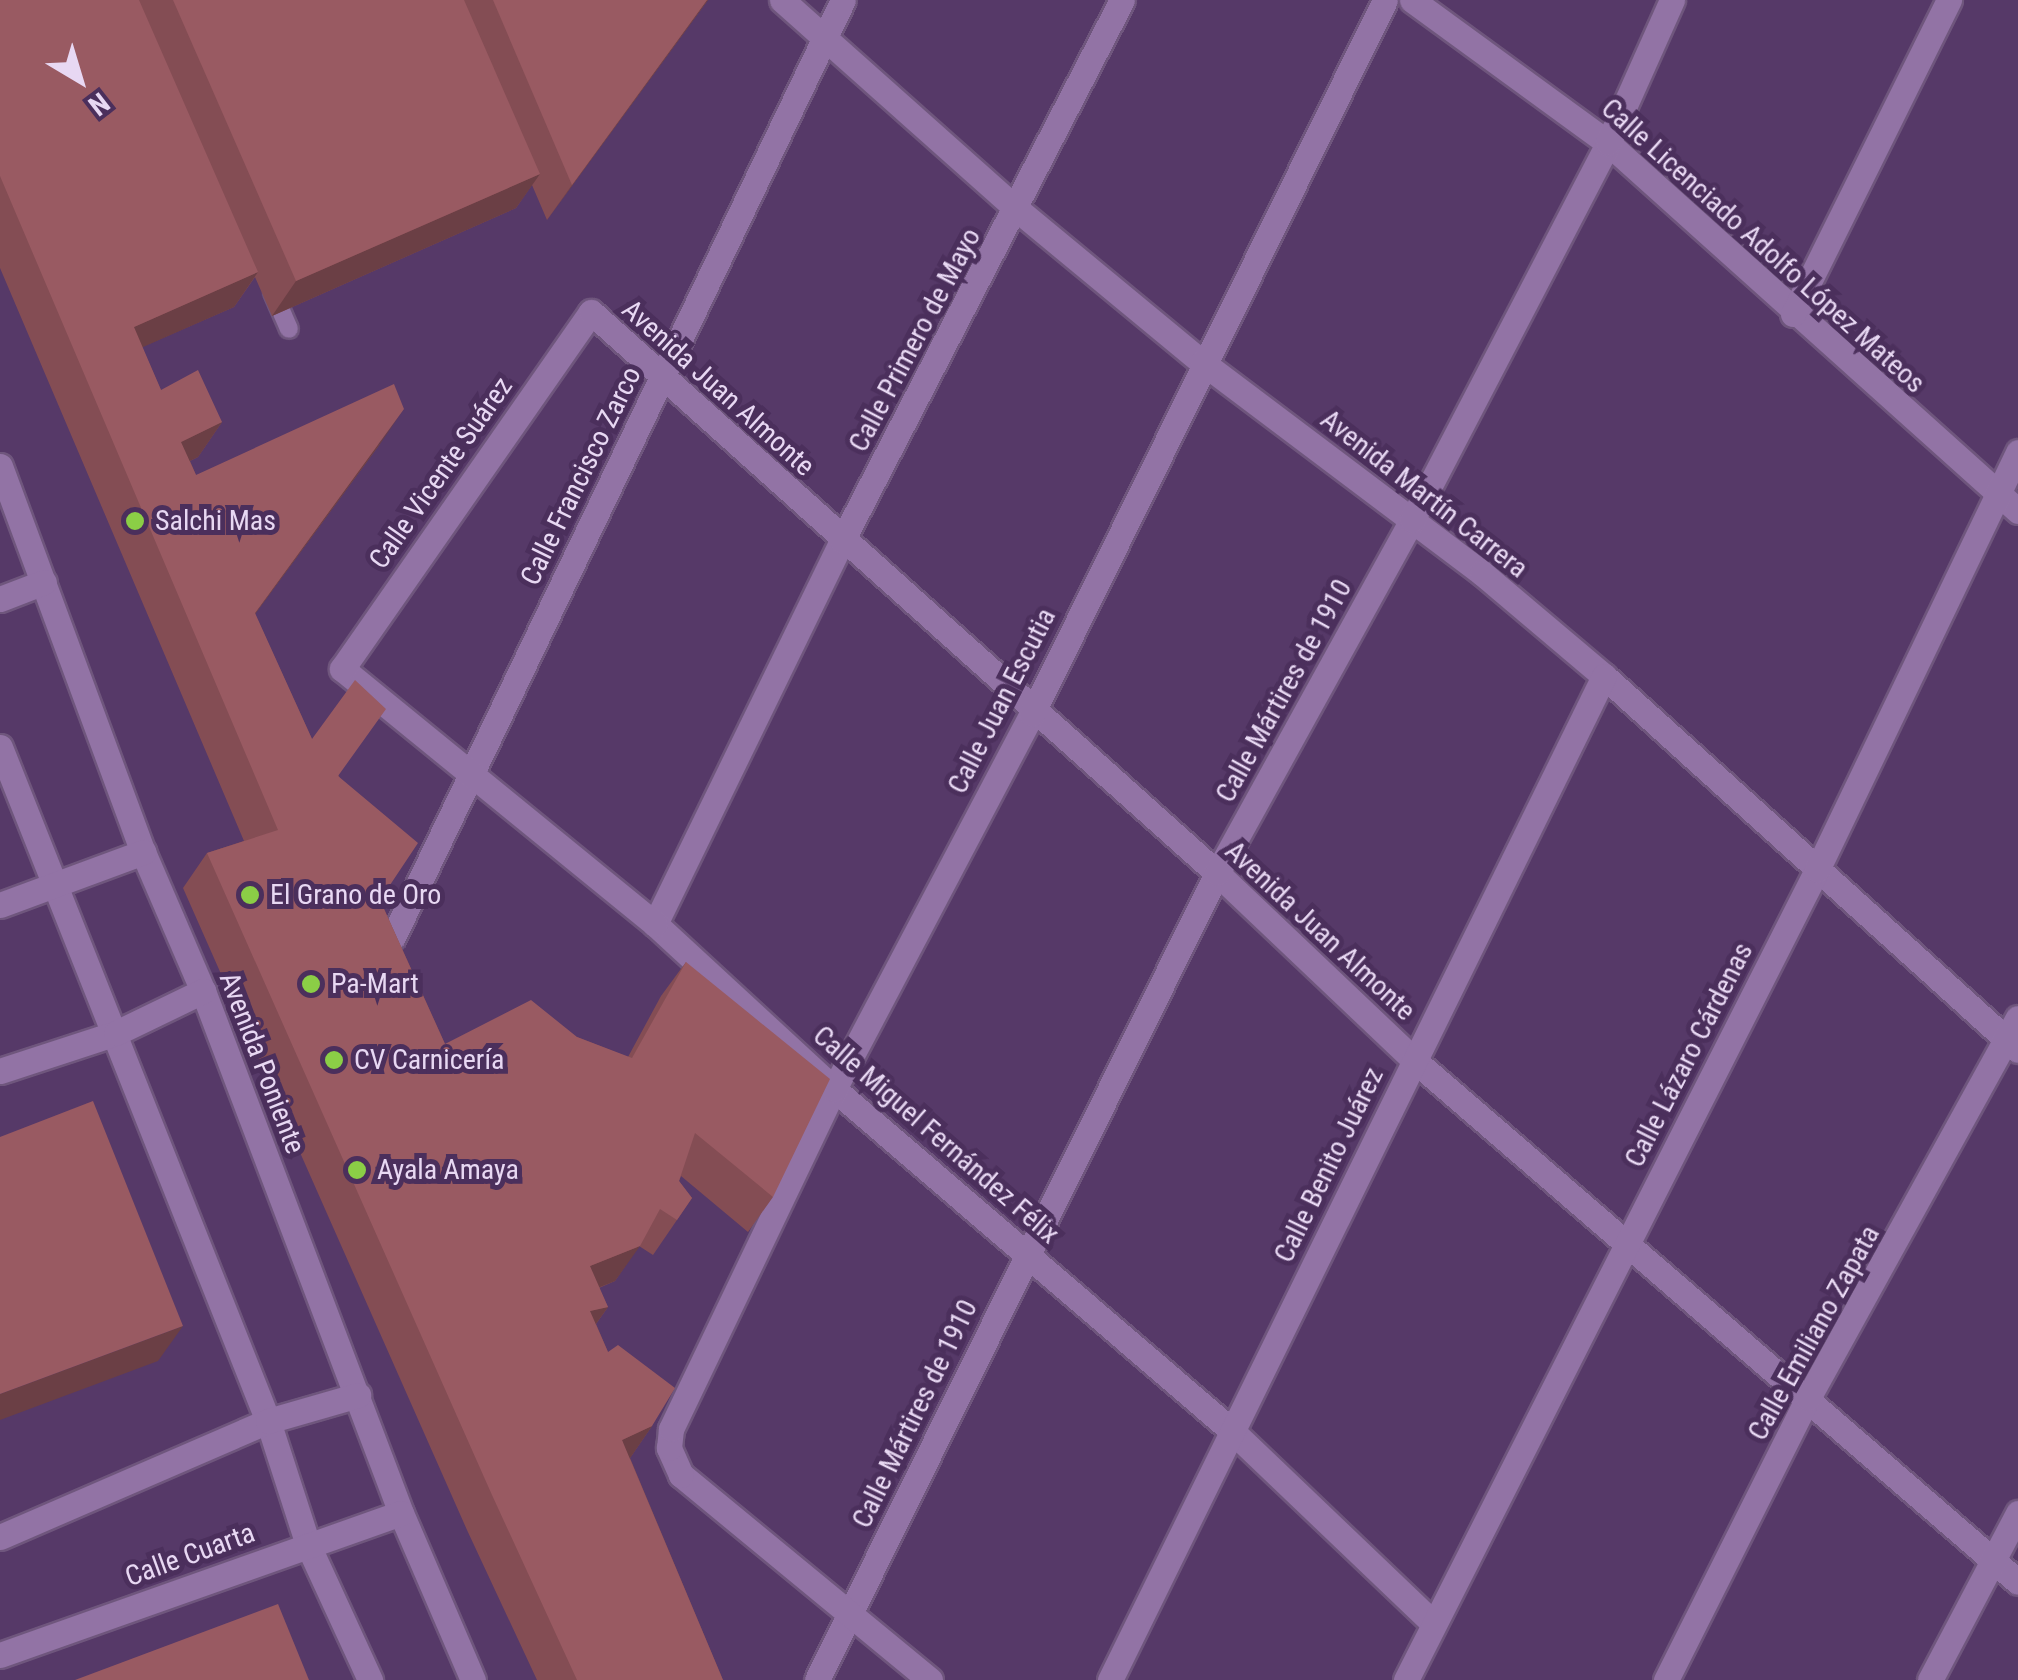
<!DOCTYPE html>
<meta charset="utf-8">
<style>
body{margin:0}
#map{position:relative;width:2018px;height:1680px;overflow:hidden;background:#563968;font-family:"Roboto Condensed",sans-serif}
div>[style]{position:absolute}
.roads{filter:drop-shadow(2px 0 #6f567d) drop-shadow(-2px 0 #6f567d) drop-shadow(0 2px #6f567d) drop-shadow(0 -2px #6f567d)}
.lane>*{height:18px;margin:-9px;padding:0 9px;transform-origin:9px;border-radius:9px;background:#9273a5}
.street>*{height:25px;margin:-12.5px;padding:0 12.5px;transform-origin:12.5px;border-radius:12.5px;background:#9273a5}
.wall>*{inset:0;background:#844d54}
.shaded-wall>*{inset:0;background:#6b3f45}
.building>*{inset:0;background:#995a62}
.dots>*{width:28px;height:28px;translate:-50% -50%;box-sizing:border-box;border:5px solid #4b2f5c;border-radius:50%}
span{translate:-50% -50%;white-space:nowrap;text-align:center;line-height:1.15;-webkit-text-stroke:10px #4b2f5c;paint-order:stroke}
.street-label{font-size:28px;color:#e8d8f3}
.poi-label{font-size:28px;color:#e8d8f3}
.left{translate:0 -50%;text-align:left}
.north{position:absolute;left:30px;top:30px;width:100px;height:100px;-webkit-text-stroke:8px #4b2f5c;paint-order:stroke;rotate:142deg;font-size:28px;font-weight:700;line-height:40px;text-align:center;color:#e8d8f3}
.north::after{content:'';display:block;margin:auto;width:35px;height:45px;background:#e8d8f3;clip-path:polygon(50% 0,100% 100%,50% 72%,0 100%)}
</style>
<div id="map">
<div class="roads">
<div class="lane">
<div style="left:273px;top:292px;width:40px;rotate:66.6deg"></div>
</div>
<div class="street">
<div style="left:782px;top:0;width:316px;rotate:41.7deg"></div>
<div style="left:1018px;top:210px;width:239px;rotate:39.6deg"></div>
<div style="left:1202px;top:362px;width:351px;rotate:37deg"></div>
<div style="left:1482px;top:573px;width:160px;rotate:40.2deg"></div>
<div style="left:1604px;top:676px;width:558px;rotate:42.09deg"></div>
<div style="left:1412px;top:0;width:243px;rotate:36.1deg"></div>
<div style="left:1608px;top:143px;width:551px;rotate:41.91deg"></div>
<div style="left:1793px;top:314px;width:351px;rotate:-63.6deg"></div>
<div style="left:0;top:466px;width:412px;rotate:69.7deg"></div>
<div style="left:143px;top:852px;width:151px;rotate:66.7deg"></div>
<div style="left:203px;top:991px;width:558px;rotate:69.23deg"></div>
<div style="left:401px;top:1513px;width:182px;rotate:66.7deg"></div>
<div style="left:0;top:599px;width:47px;rotate:-21.1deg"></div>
<div style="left:0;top:747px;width:725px;rotate:68.32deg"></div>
<div style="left:268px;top:1421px;width:130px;rotate:72.1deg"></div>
<div style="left:308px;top:1545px;width:149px;rotate:65.3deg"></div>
<div style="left:0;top:905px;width:153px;rotate:-20.3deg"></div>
<div style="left:655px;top:924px;width:426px;rotate:-64deg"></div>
<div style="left:842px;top:541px;width:609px;rotate:-62.64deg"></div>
<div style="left:393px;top:937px;width:1039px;rotate:-64.35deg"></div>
<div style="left:0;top:1071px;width:122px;rotate:-18.1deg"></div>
<div style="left:116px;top:1033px;width:97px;rotate:-25.8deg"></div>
<div style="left:0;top:1537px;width:292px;rotate:-23.4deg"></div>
<div style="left:268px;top:1421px;width:94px;rotate:-16.1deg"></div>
<div style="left:1433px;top:1623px;width:279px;rotate:-136.3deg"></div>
<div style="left:1231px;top:1430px;width:523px;rotate:-139.34deg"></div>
<div style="left:834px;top:1089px;width:243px;rotate:-137.3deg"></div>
<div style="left:655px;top:924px;width:404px;rotate:-140.8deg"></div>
<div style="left:342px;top:669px;width:435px;rotate:-55.1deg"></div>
<div style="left:591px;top:312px;width:841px;rotate:41.87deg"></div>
<div style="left:1217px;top:873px;width:272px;rotate:43.5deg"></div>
<div style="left:1414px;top:1060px;width:798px;rotate:40.83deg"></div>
<div style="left:0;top:1655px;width:425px;rotate:-19.5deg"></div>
<div style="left:817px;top:1680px;width:901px;rotate:-63.63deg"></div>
<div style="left:1217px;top:873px;width:403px;rotate:-61.1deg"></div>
<div style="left:1412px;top:520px;width:425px;rotate:-62.5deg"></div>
<div style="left:1608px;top:143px;width:157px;rotate:-65.9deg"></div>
<div style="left:930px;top:1680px;width:323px;rotate:-140.5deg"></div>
<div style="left:681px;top:1475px;width:30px;rotate:-114deg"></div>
<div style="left:669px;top:1448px;width:19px;rotate:-84deg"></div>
<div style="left:671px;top:1429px;width:377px;rotate:-64.4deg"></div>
<div style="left:834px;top:1089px;width:424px;rotate:-62.2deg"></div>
<div style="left:1032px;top:714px;width:796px;rotate:-63.69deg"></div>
<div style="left:1110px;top:1680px;width:1119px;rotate:-63.8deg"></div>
<div style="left:1406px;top:1680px;width:908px;rotate:-63.1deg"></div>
<div style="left:1817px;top:870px;width:464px;rotate:-64.3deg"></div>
<div style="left:1666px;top:1680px;width:316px;rotate:-63.3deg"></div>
<div style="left:1808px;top:1398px;width:434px;rotate:-61.1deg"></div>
<div style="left:1930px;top:1680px;width:189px;rotate:-62.2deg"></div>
</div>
</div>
<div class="wall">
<div style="clip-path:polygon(0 0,708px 0,547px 220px,532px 185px,516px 208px,272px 316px,255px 277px,234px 307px,142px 347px,161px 390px,222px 422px,198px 457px,190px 461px,196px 475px,380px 444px,255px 614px,312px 739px,339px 776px,380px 900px,445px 1044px,577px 1037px,628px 1057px,661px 996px,686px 962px,773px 1197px,748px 1232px,681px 1176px,679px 1181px,692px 1198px,653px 1255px,639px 1246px,615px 1281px,599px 1288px,608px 1307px,596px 1324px,608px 1352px,652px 1426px,630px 1458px,723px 1680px,537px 1680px,467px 1530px,183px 888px,207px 853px,244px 841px,0 268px)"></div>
</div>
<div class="shaded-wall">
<div style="clip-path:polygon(707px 0,708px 0,547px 220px,572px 185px)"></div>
<div style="clip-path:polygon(540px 174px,516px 208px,272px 316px,296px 281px)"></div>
<div style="clip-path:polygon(258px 272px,234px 307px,109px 362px,134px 327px)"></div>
<div style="clip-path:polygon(404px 409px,380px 444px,230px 648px,255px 613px)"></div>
<div style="clip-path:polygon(222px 422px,198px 457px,156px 477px,181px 442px)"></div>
<div style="clip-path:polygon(640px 1246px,615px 1281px,565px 1301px,590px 1266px)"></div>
<div style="clip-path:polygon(608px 1307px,583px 1342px,590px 1311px)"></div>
<div style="clip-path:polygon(183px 1326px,158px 1361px,0 1420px,0 1394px)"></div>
<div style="clip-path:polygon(652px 1426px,628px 1461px,622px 1440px)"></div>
</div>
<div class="building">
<div style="clip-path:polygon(0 0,139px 0,258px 272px,134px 327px,161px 390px,198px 370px,222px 422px,181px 442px,196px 475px,394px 384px,404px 409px,255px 613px,312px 739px,355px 680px,386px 709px,338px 776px,418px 843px,380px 900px,445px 1044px,531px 1000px,577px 1037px,632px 1058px,686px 962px,830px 1079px,773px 1197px,695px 1133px,679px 1181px,692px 1198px,677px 1220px,660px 1209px,640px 1246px,590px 1266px,608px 1307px,590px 1311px,608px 1352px,618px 1345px,675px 1388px,652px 1426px,622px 1440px,723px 1680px,577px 1680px,492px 1495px,207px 853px,278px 830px,0 176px)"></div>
<div style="clip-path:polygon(173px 0,464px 0,540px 174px,296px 281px)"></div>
<div style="clip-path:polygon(493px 0,707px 0,572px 185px)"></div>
<div style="clip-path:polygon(93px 1101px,183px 1326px,0 1394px,0 1137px)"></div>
<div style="clip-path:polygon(278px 1604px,309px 1680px,75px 1680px)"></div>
</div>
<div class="dots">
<div style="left:135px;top:521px;background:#8bce46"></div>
<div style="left:250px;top:895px;background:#8bce46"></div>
<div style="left:311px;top:984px;background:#8bce46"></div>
<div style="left:334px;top:1060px;background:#8bce46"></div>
<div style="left:357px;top:1170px;background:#8bce46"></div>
</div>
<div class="street-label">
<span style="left:1763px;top:246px;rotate:42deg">Calle Licenciado Adolfo López Mateos</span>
<span style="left:915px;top:340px;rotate:-62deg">Calle Primero de Mayo</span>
<span style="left:718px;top:388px;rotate:42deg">Avenida Juan Almonte</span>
<span style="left:441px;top:473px;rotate:-55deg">Calle Vicente Suárez</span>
<span style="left:581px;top:476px;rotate:-64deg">Calle Francisco Zarco</span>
<span style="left:1424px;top:494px;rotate:38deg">Avenida Martín Carrera</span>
<span style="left:1284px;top:691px;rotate:-61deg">Calle Mártires de 1910</span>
<span style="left:1002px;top:701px;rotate:-63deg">Calle Juan Escutia</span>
<span style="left:1320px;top:931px;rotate:43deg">Avenida Juan Almonte</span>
<span style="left:1689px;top:1055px;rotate:-63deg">Calle Lázaro Cárdenas</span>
<span style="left:262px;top:1063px;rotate:69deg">Avenida Poniente</span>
<span style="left:936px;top:1135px;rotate:41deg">Calle Miguel Fernández Félix</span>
<span style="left:1329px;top:1165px;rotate:-64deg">Calle Benito Juárez</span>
<span style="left:1814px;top:1333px;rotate:-61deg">Calle Emiliano Zapata</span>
<span style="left:915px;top:1414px;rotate:-64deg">Calle Mártires de 1910</span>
<span style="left:190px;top:1555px;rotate:-20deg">Calle Cuarta</span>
</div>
<div class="poi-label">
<span class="left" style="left:155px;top:521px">Salchi Mas</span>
<span class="left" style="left:270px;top:895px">El Grano de Oro</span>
<span class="left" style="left:331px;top:984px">Pa-Mart</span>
<span class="left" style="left:354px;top:1060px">CV Carnicería</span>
<span class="left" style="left:377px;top:1170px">Ayala Amaya</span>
</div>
<div class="north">N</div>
</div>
